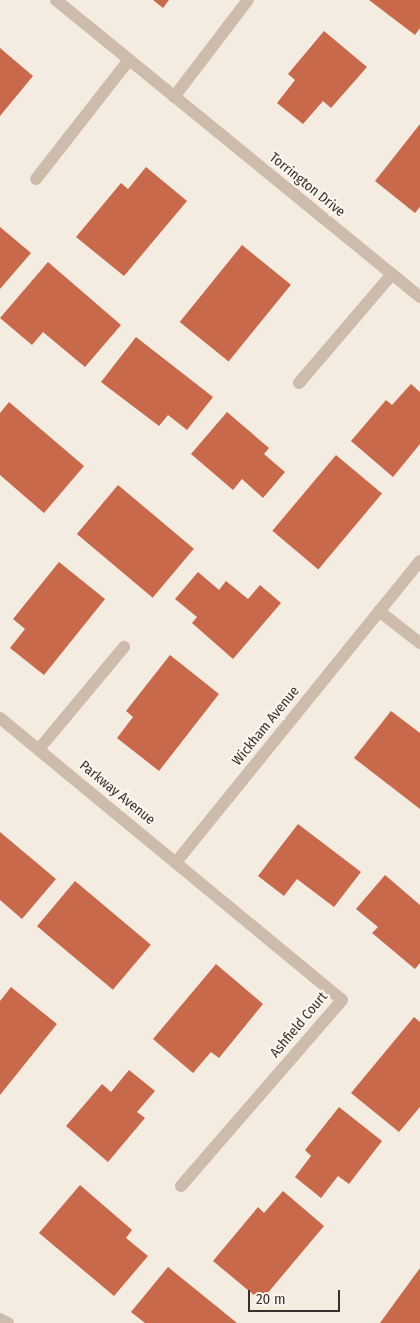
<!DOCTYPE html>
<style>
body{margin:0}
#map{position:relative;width:420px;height:1323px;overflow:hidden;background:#f4ebe1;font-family:"Fira Sans Condensed",sans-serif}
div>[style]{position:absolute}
.building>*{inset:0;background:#c8694b;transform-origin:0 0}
.service>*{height:12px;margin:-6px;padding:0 6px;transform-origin:6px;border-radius:6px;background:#cdbbac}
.minor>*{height:12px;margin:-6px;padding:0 6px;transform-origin:6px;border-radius:6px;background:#cdbbac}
span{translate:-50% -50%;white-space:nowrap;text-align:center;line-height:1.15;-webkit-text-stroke:4.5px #fbf5ee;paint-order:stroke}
.street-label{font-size:14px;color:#3b302b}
.scale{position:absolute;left:248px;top:1290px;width:92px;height:22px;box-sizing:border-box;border:2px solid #3b302b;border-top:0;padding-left:6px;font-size:15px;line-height:18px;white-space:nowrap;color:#3b302b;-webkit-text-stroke:4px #fbf5ee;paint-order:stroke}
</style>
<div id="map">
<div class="building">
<div style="clip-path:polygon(153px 0,169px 0,163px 8px)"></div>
<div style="clip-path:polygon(369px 0,420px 0,420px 28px,415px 35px)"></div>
<div style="clip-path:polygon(324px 31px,367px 67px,331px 108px,323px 101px,303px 124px,277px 103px,295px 80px,288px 74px)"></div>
<div style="clip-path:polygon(0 48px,33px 76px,0 116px)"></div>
<div style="clip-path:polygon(420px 124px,420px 207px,415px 213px,375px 181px)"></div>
<div style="clip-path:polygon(146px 167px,187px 201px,124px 276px,76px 237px,121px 183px,128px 189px)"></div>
<div style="clip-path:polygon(0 227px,31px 253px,0 289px)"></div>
<div style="left:242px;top:245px;width:63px;height:99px;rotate:39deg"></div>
<div style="clip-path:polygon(48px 262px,121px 325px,85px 367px,43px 332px,32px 345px,0 318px)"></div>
<div style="clip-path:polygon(136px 337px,213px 397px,187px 430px,168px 415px,159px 426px,101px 382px)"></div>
<div style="clip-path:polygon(411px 384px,420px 392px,420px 444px,393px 477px,351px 441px,386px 400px,392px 405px)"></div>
<div style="clip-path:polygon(9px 402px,84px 466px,44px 513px,0 475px,0 413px)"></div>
<div style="clip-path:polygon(227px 412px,269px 448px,264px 454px,285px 472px,263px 498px,242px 479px,233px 490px,191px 454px)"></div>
<div style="left:336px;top:455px;width:60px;height:99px;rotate:40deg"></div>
<div style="left:118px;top:485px;width:99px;height:64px;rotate:40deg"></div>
<div style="clip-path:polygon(59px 562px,105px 599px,44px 675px,10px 648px,25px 629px,13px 619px)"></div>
<div style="clip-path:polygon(198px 572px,219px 590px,226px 581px,248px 599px,260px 585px,281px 603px,233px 659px,192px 623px,197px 617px,175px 599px)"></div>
<div style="clip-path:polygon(170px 655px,219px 694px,159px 771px,117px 738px,133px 717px,126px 711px)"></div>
<div style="clip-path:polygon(391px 711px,420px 733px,420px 809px,354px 758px)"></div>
<div style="clip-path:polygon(298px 824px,361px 872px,334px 907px,297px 879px,284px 896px,258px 876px)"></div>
<div style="clip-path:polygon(0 832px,56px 879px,22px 919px,0 900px)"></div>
<div style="clip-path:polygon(385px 875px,420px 905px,420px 963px,415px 969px,372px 933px,378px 927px,356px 909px)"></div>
<div style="left:75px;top:881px;width:99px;height:59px;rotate:40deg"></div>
<div style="clip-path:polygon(216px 964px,263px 1004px,219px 1058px,211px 1052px,193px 1073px,153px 1039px)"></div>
<div style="clip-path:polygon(11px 987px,57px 1024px,0 1095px,0 1001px)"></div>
<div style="clip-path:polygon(414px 1017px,420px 1022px,420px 1107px,399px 1132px,351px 1093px)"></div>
<div style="clip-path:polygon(129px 1070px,155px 1091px,137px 1112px,145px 1118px,108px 1162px,66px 1126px,102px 1084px,111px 1092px)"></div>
<div style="clip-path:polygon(339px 1107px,382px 1141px,349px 1184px,338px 1176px,321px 1198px,295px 1177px,311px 1156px,305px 1150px)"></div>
<div style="clip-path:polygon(80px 1185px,132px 1230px,126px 1238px,148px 1256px,114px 1296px,39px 1233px)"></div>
<div style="clip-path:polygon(283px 1191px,324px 1226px,261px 1301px,213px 1261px,258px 1207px,264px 1213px)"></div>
<div style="clip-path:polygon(168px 1267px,237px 1323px,145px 1323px,131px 1312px)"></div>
<div style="clip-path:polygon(420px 1268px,420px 1323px,380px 1323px)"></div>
</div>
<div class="service">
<div style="left:174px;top:97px;width:122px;rotate:-52.7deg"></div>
<div style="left:36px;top:179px;width:151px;rotate:-52deg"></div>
<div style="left:299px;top:383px;width:143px;rotate:-49.5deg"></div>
<div style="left:379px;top:611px;width:52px;rotate:38deg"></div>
<div style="left:39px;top:749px;width:133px;rotate:-50.2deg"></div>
<div style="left:181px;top:1186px;width:246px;rotate:-49.1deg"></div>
</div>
<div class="minor">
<div style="left:56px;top:0;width:470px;rotate:39.2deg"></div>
<div style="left:0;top:718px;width:443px;rotate:39.5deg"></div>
<div style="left:177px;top:861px;width:386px;rotate:-51deg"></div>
<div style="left:0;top:1319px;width:9px;rotate:27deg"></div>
</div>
<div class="street-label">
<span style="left:307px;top:185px;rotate:39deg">Torrington Drive</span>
<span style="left:266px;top:726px;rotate:-51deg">Wickham Avenue</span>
<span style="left:117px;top:793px;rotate:39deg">Parkway Avenue</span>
<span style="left:299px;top:1025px;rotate:-50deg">Ashfield Court</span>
</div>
<div class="scale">20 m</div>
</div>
